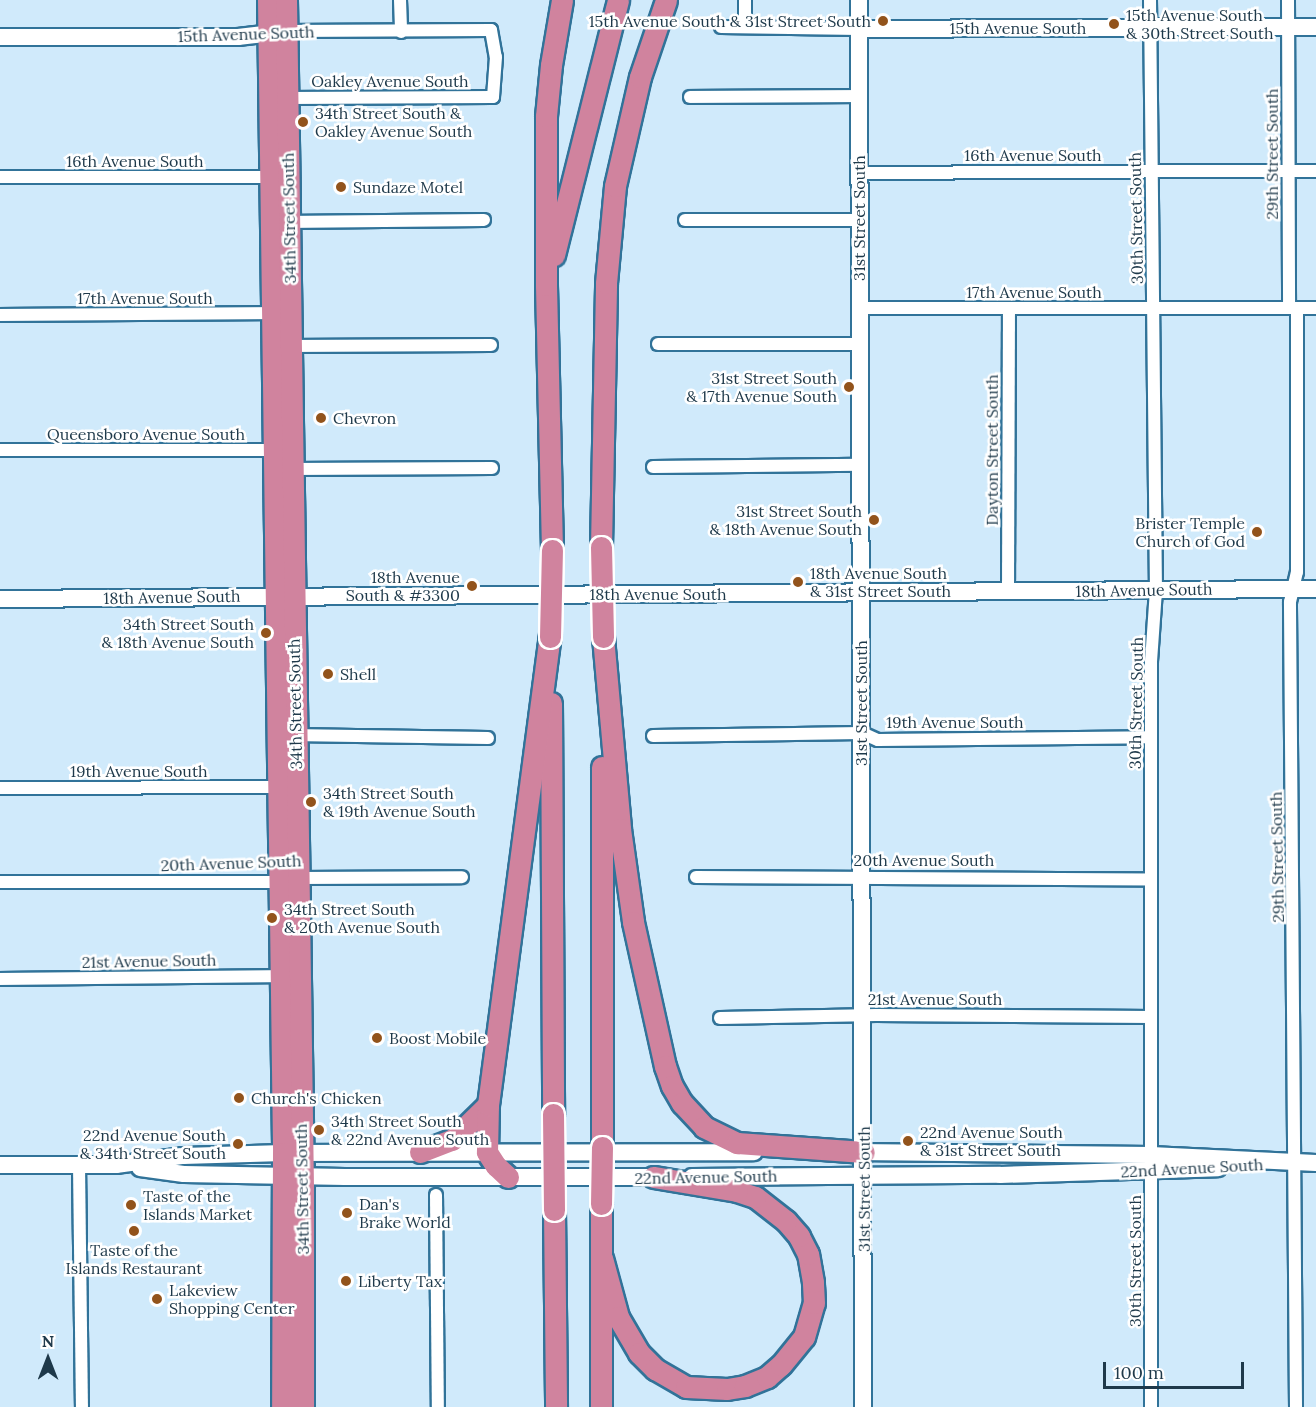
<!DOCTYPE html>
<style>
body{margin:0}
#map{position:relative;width:1316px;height:1407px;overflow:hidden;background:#d0eafb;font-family:Lora,serif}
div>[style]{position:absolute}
.roads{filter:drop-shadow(2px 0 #317399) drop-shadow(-2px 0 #317399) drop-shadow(0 2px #317399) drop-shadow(0 -2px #317399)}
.street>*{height:12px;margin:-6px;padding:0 6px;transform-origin:6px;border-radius:6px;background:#fff}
.secondary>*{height:16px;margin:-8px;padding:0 8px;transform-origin:8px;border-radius:8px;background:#fff}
.highway>*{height:21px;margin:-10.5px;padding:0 10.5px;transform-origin:10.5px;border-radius:10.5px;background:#d0839e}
.bridges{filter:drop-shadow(2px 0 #fff) drop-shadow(-2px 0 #fff) drop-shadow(0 2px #fff) drop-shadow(0 -2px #fff)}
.highway-bridge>*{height:21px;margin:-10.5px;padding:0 10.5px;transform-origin:10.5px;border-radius:10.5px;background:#d0839e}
.dots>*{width:16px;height:16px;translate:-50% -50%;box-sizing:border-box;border:3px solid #fff;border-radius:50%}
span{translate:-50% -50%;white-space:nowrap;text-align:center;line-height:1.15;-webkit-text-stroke:5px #fff;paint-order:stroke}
.poi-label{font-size:16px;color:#1e394a}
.left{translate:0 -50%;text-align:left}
.right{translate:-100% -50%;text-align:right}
.street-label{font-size:16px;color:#1e394a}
.north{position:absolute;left:18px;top:1329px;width:60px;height:60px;-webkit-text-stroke:4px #fff;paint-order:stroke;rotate:0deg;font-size:16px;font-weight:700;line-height:24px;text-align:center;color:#1e394a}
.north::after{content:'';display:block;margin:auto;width:21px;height:27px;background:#1e394a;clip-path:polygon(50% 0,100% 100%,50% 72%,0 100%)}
.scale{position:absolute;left:1103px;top:1362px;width:141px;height:27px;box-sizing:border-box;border:3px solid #1e394a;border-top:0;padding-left:8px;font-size:18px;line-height:21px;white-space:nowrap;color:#1e394a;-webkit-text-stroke:4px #fff;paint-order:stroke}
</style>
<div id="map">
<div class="roads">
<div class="street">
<div style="left:400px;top:0;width:32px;rotate:88deg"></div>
<div style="left:745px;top:0;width:27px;rotate:90deg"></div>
<div style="left:1150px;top:0;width:590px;rotate:89.42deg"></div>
<div style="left:1156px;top:590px;width:72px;rotate:94deg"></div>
<div style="left:1151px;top:662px;width:745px;rotate:90deg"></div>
<div style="left:1288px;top:0;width:308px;rotate:89.8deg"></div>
<div style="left:721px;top:27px;width:138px;rotate:0.8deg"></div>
<div style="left:286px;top:31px;width:205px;rotate:-0.3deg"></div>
<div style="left:491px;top:30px;width:27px;rotate:80deg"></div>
<div style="left:496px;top:57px;width:40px;rotate:94.3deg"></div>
<div style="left:493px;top:97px;width:206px;rotate:179.7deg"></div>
<div style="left:690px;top:97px;width:169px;rotate:-0.3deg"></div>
<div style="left:858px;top:173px;width:458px;rotate:-0.3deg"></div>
<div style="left:0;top:177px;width:270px"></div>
<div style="left:685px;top:220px;width:173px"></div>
<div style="left:284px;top:222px;width:200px;rotate:-0.6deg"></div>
<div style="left:860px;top:308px;width:456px"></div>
<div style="left:0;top:315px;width:277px;rotate:-0.4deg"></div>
<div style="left:658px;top:344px;width:201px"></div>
<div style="left:286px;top:346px;width:205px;rotate:-0.3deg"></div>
<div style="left:0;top:450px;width:278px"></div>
<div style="left:653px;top:467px;width:207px;rotate:-0.6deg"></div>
<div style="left:289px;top:469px;width:203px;rotate:-0.3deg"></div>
<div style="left:1008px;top:592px;width:284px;rotate:-89.8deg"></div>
<div style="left:291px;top:735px;width:197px;rotate:0.9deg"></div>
<div style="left:653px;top:736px;width:209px;rotate:-0.8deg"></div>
<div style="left:862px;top:733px;width:17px;rotate:24deg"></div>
<div style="left:878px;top:740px;width:273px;rotate:-0.6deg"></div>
<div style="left:0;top:788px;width:278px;rotate:-0.2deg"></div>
<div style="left:696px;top:877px;width:455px;rotate:0.3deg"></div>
<div style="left:0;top:882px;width:279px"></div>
<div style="left:279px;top:882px;width:19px;rotate:-12deg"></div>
<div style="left:298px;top:878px;width:164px;rotate:-0.3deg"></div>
<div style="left:0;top:979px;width:285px;rotate:-0.6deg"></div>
<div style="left:720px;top:1018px;width:156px;rotate:-1.1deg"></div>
<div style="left:876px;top:1015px;width:275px;rotate:0.4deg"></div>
<div style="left:79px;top:1165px;width:242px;rotate:89.3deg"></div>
<div style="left:436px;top:1195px;width:212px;rotate:89.5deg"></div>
<div style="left:1296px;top:1407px;width:805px;rotate:-90.43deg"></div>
<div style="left:1290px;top:602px;width:31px;rotate:-77deg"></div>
<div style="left:1297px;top:572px;width:264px;rotate:-90deg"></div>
</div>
<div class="secondary">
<div style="left:859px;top:0;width:1407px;rotate:89.84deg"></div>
<div style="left:859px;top:29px;width:457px;rotate:-0.3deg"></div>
<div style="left:0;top:37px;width:238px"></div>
<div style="left:238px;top:37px;width:43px;rotate:-6.6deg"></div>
<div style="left:0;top:599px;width:1316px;rotate:-0.44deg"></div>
<div style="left:855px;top:1152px;width:296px;rotate:0.6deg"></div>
<div style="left:1151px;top:1155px;width:165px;rotate:2.8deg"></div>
<div style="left:0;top:1165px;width:116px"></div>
<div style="left:116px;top:1165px;width:68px;rotate:-7.7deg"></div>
<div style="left:183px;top:1156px;width:100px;rotate:-1.7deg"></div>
<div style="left:283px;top:1153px;width:471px;rotate:-0.1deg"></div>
<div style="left:140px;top:1168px;width:44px;rotate:7.8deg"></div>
<div style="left:184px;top:1174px;width:161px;rotate:1.1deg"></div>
<div style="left:345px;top:1177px;width:318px"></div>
<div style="left:692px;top:1177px;width:308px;rotate:-0.4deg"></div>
<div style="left:1000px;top:1175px;width:218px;rotate:-1.8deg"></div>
</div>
<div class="highway">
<div style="left:268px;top:0;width:1153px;rotate:89.25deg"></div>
<div style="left:283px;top:1153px;width:254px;rotate:90.2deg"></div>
<div style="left:286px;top:0;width:1187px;rotate:89.18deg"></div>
<div style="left:303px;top:1187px;width:220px;rotate:90deg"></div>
<div style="left:554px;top:255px;width:263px;rotate:-75.9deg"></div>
<div style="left:601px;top:547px;width:264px;rotate:-88.9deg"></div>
<div style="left:606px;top:283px;width:97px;rotate:-84.7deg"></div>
<div style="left:615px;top:186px;width:112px;rotate:-77.1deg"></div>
<div style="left:640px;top:77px;width:81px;rotate:-71.3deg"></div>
<div style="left:552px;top:550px;width:265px;rotate:-91.3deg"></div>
<div style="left:546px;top:285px;width:169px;rotate:-90deg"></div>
<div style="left:546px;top:116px;width:51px;rotate:-84.4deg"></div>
<div style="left:551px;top:65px;width:66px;rotate:-80.4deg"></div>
<div style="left:603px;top:637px;width:193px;rotate:84.9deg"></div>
<div style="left:620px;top:829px;width:94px;rotate:82deg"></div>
<div style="left:633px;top:922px;width:148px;rotate:77.5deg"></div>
<div style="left:665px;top:1066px;width:21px;rotate:71deg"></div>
<div style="left:672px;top:1086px;width:20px;rotate:60deg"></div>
<div style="left:682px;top:1103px;width:33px;rotate:47deg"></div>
<div style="left:704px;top:1127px;width:37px;rotate:26deg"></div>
<div style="left:737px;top:1143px;width:127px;rotate:4.1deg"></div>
<div style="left:551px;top:703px;width:411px;rotate:89.7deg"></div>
<div style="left:602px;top:1147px;width:380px;rotate:-90deg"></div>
<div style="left:420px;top:1152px;width:34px;rotate:-21deg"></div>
<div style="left:452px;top:1140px;width:50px;rotate:-44.2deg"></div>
<div style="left:508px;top:1177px;width:16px;rotate:-137deg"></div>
<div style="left:496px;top:1166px;width:17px;rotate:-123deg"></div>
<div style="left:487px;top:1152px;width:47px;rotate:-88.8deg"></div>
<div style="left:488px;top:1105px;width:472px;rotate:-82.5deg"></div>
<div style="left:554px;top:1210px;width:197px;rotate:89.4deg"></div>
<div style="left:602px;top:1258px;width:61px;rotate:74.8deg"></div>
<div style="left:618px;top:1317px;width:42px;rotate:59.7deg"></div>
<div style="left:639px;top:1353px;width:23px;rotate:45deg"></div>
<div style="left:655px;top:1369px;width:36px;rotate:30deg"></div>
<div style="left:686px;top:1387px;width:41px;rotate:2.8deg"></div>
<div style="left:727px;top:1389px;width:18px;rotate:-9deg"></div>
<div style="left:745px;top:1386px;width:24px;rotate:-22deg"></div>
<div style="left:767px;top:1377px;width:18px;rotate:-41deg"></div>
<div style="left:781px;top:1365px;width:36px;rotate:-51deg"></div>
<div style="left:804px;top:1337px;width:35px;rotate:-74deg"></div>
<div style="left:814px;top:1303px;width:21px;rotate:-93deg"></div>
<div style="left:813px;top:1282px;width:28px;rotate:-100deg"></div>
<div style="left:808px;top:1254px;width:20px;rotate:-117deg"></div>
<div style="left:799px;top:1236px;width:20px;rotate:-131deg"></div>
<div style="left:786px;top:1221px;width:39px;rotate:-142deg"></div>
<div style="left:755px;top:1197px;width:19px;rotate:-162deg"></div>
<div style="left:737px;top:1191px;width:85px;rotate:-170.5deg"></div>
<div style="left:601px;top:1407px;width:203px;rotate:-90deg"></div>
</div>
</div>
<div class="bridges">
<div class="highway-bridge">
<div style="left:601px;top:547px;width:90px;rotate:88.7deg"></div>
<div style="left:550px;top:637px;width:87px;rotate:-88.7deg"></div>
<div style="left:553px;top:1114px;width:96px;rotate:89.4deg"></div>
<div style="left:601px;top:1204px;width:57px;rotate:-89deg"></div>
</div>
</div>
<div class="dots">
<div style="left:883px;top:21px;background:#92531b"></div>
<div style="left:1114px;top:24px;background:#92531b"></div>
<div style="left:303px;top:122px;background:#92531b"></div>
<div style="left:341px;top:187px;background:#92531b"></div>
<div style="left:849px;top:387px;background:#92531b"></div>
<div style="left:321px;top:418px;background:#92531b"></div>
<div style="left:874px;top:520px;background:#92531b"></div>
<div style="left:1257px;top:532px;background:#92531b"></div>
<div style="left:798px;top:582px;background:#92531b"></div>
<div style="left:472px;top:586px;background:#92531b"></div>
<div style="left:266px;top:633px;background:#92531b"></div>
<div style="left:328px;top:674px;background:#92531b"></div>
<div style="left:311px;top:802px;background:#92531b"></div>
<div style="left:272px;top:918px;background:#92531b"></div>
<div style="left:377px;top:1038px;background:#92531b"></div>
<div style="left:239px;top:1098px;background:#92531b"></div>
<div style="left:319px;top:1130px;background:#92531b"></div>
<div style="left:908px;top:1141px;background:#92531b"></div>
<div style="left:238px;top:1144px;background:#92531b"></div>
<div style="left:131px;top:1205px;background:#92531b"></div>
<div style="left:347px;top:1213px;background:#92531b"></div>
<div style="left:134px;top:1231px;background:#92531b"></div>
<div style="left:346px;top:1281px;background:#92531b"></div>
<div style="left:157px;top:1299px;background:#92531b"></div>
</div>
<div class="poi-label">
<span class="left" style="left:1126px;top:24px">15th Avenue South<br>&amp; 30th Street South</span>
<span class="right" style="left:871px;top:21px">15th Avenue South &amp; 31st Street South</span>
<span class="left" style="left:315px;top:122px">34th Street South &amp;<br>Oakley Avenue South</span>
<span class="left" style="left:353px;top:187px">Sundaze Motel</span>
<span class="right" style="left:837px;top:387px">31st Street South<br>&amp; 17th Avenue South</span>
<span class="left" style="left:333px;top:418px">Chevron</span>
<span class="right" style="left:862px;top:520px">31st Street South<br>&amp; 18th Avenue South</span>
<span class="right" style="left:1245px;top:532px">Brister Temple<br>Church of God</span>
<span class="left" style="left:810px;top:582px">18th Avenue South<br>&amp; 31st Street South</span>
<span class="right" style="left:460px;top:586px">18th Avenue<br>South &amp; #3300</span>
<span class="right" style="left:254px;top:633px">34th Street South<br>&amp; 18th Avenue South</span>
<span class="left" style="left:340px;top:674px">Shell</span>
<span class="left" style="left:323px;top:802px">34th Street South<br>&amp; 19th Avenue South</span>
<span class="left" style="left:284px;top:918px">34th Street South<br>&amp; 20th Avenue South</span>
<span class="left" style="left:389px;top:1038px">Boost Mobile</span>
<span class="left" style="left:251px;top:1098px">Church's Chicken</span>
<span class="left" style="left:331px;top:1130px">34th Street South<br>&amp; 22nd Avenue South</span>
<span class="left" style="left:920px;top:1141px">22nd Avenue South<br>&amp; 31st Street South</span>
<span class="right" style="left:226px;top:1144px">22nd Avenue South<br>&amp; 34th Street South</span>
<span class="left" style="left:143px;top:1205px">Taste of the<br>Islands Market</span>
<span class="left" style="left:359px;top:1213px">Dan's<br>Brake World</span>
<span style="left:134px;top:1259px">Taste of the<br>Islands Restaurant</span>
<span class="left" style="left:358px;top:1281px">Liberty Tax</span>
<span class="left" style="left:169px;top:1299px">Lakeview<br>Shopping Center</span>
</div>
<div class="street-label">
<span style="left:1018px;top:28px">15th Avenue South</span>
<span style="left:246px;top:34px;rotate:-2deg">15th Avenue South</span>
<span style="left:390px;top:81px">Oakley Avenue South</span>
<span style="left:1272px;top:154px;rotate:-90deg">29th Street South</span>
<span style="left:1033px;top:155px">16th Avenue South</span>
<span style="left:135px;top:161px">16th Avenue South</span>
<span style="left:289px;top:218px;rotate:-91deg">34th Street South</span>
<span style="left:859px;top:218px;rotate:-90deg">31st Street South</span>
<span style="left:1136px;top:218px;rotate:-91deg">30th Street South</span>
<span style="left:1034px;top:292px">17th Avenue South</span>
<span style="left:145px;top:298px">17th Avenue South</span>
<span style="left:146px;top:434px">Queensboro Avenue South</span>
<span style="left:992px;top:450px;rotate:-90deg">Dayton Street South</span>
<span style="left:1144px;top:590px;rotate:-1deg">18th Avenue South</span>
<span style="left:658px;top:594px">18th Avenue South</span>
<span style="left:172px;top:597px;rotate:-1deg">18th Avenue South</span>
<span style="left:861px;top:703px;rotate:-90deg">31st Street South</span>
<span style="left:1136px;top:703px;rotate:-89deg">30th Street South</span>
<span style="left:295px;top:704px;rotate:-91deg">34th Street South</span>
<span style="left:955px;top:722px">19th Avenue South</span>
<span style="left:139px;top:771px">19th Avenue South</span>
<span style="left:1277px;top:857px;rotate:-91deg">29th Street South</span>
<span style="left:924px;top:860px">20th Avenue South</span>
<span style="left:231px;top:863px;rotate:-2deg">20th Avenue South</span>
<span style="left:149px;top:961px;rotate:-1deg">21st Avenue South</span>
<span style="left:935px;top:999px">21st Avenue South</span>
<span style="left:1192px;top:1168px;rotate:-3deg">22nd Avenue South</span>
<span style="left:706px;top:1177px;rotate:-1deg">22nd Avenue South</span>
<span style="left:302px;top:1189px;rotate:-91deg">34th Street South</span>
<span style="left:864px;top:1189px;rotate:-90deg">31st Street South</span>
<span style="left:1135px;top:1261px;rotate:-90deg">30th Street South</span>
</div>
<div class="north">N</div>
<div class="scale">100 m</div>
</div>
